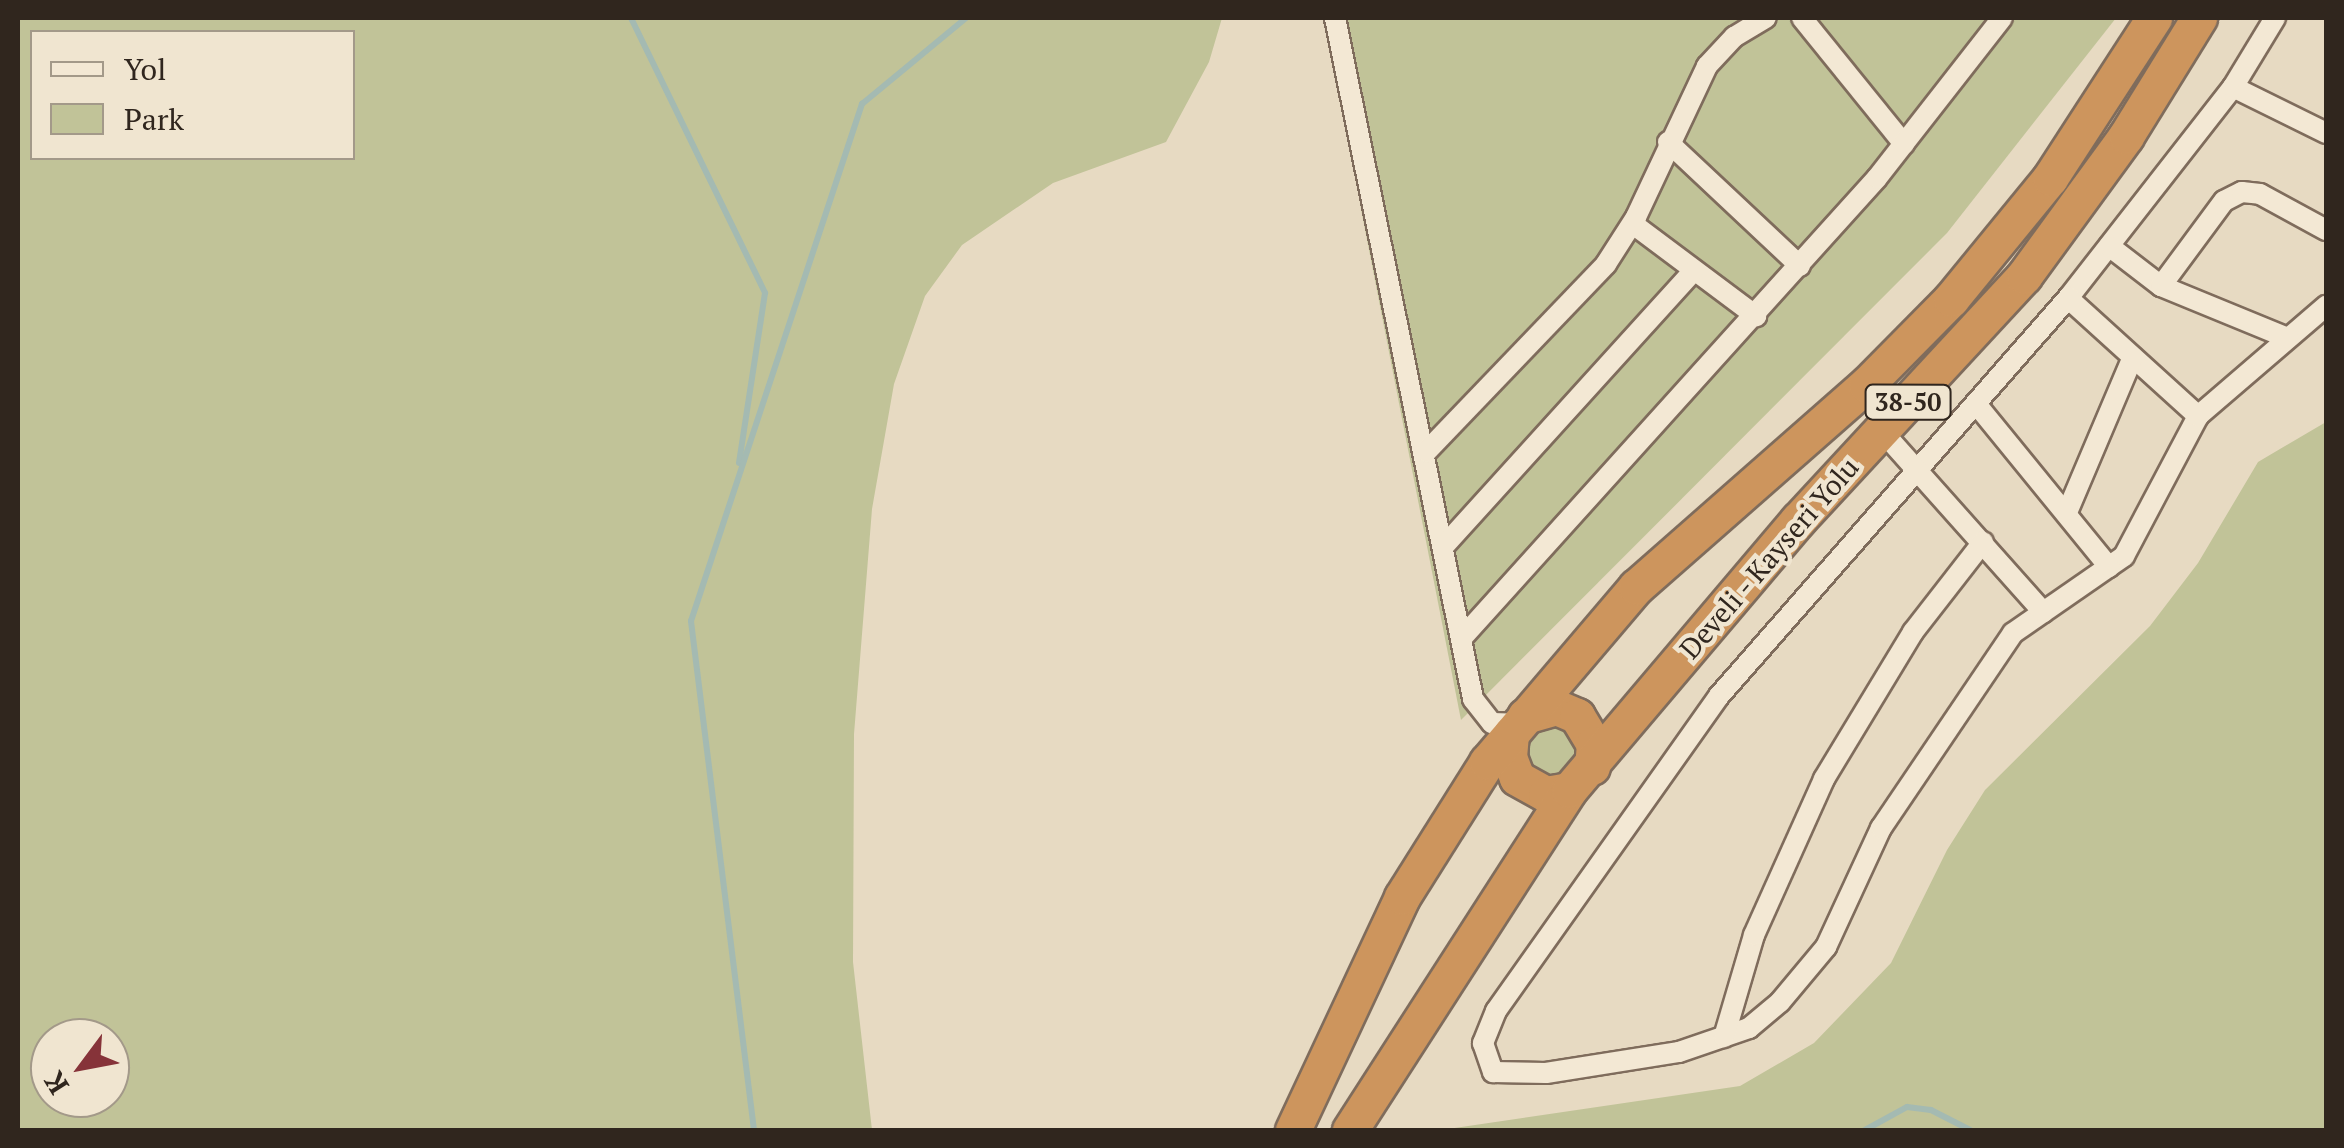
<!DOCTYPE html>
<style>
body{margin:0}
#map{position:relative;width:2344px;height:1148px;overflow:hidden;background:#e7dac2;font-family:"PT Serif",serif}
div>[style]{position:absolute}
.green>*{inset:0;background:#c1c398}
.stream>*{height:6px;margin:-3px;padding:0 3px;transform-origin:3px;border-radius:3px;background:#a4bab2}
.roads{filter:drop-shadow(2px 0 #7f6c5c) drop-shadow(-2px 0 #7f6c5c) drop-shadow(0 2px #7f6c5c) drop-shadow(0 -2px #7f6c5c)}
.street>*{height:20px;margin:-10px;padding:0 10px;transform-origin:10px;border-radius:10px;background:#f3e8d4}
.highway>*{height:35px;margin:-17.5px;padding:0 17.5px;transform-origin:17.5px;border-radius:17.5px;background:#cd955d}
span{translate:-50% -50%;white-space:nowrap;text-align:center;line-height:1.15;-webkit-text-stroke:9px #f0e5d0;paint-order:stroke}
.shield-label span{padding:2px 8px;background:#f0e5d0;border:2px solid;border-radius:8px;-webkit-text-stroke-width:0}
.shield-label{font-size:25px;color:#30261e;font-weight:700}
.street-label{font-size:28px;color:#30261e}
.frame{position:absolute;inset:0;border:20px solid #30261e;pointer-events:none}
.legend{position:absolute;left:30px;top:30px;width:325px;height:130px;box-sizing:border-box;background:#f0e5d0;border:2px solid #a39989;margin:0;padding:12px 18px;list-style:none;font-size:30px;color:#30261e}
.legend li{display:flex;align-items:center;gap:20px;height:50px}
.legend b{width:50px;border:2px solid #a39989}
.north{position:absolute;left:30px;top:1018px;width:100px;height:100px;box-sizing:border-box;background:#f0e5d0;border:2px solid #a39989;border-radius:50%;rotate:238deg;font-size:28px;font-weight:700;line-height:40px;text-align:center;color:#30261e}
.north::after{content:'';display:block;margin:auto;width:35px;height:45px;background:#863339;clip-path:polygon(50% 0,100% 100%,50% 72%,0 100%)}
</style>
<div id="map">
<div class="green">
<div style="clip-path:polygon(evenodd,18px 18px,1222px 18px,1209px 62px,1166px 142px,1053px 183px,962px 245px,925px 296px,894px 384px,872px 509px,854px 734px,853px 962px,872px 1130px,18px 1130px,18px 18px,352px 32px,352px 158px,32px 158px,32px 32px,352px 32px,18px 18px,110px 1038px,110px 1098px,50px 1098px,50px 1038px,110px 1038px)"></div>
<div style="clip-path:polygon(1333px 18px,2116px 18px,1947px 233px,1461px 720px,1361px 209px)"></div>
<div style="clip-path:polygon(2326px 422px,2326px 1130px,1441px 1130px,1740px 1086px,1814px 1043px,1891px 963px,1947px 850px,1985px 790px,2150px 626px,2198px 563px,2258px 462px)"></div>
<div style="clip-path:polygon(1562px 723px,1581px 754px,1556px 780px,1528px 769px,1528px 733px)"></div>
</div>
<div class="stream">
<div style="left:631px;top:18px;width:306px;rotate:64deg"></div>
<div style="left:765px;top:293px;width:172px;rotate:98.7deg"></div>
<div style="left:754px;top:1130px;width:513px;rotate:-97.06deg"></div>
<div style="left:691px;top:621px;width:545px;rotate:-71.7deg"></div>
<div style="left:862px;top:104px;width:135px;rotate:-39.6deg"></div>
<div style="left:1865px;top:1130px;width:48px;rotate:-28.7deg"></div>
<div style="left:1907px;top:1107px;width:24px;rotate:7deg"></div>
<div style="left:1931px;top:1110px;width:44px;rotate:27.1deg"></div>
</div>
<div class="roads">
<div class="street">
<div style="left:1335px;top:18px;width:695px;rotate:78.54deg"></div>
<div style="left:1473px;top:699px;width:31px;rotate:52deg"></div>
<div style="left:1492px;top:723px;width:24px;rotate:2deg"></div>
<div style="left:1802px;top:18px;width:162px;rotate:51deg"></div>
<div style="left:2275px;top:18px;width:81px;rotate:121.3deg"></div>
<div style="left:2233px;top:87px;width:266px;rotate:128deg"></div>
<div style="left:2069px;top:297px;width:531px;rotate:131.26deg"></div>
<div style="left:1719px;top:696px;width:386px;rotate:125.3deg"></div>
<div style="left:1496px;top:1011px;width:35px;rotate:112deg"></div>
<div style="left:1483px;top:1043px;width:31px;rotate:71deg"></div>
<div style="left:1493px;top:1072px;width:53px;rotate:1.1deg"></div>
<div style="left:1546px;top:1073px;width:135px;rotate:-9deg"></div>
<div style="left:1679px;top:1052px;width:74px;rotate:-18.9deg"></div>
<div style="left:1749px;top:1028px;width:40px;rotate:-40deg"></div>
<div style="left:1780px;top:1002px;width:72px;rotate:-50.1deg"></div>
<div style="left:1826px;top:947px;width:131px;rotate:-65.2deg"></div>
<div style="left:1881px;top:828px;width:235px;rotate:-55.9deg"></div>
<div style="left:2013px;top:633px;width:135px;rotate:-34.7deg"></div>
<div style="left:2124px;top:556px;width:158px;rotate:-62.1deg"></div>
<div style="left:2198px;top:416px;width:169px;rotate:-40.7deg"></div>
<div style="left:2233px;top:87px;width:104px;rotate:26.3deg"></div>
<div style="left:1668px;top:142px;width:181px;rotate:43.2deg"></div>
<div style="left:1633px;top:224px;width:154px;rotate:36.8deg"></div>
<div style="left:2109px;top:246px;width:66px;rotate:37.6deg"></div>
<div style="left:2161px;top:286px;width:137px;rotate:22.3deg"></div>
<div style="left:2161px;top:286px;width:106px;rotate:-53.5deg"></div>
<div style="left:2224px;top:201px;width:20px;rotate:-27deg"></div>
<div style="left:2242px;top:192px;width:18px;rotate:6deg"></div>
<div style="left:2260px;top:194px;width:75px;rotate:28.6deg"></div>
<div style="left:2068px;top:298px;width:176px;rotate:42.2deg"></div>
<div style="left:1977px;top:405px;width:209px;rotate:50.8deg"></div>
<div style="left:1881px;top:430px;width:244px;rotate:48.3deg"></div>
<div style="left:1426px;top:452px;width:260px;rotate:-46.2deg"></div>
<div style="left:1606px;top:264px;width:56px;rotate:-57.4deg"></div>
<div style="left:1636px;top:217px;width:167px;rotate:-64.8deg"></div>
<div style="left:1707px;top:66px;width:40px;rotate:-47deg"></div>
<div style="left:1734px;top:37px;width:37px;rotate:-31deg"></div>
<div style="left:2068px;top:510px;width:166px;rotate:-67deg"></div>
<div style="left:1444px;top:546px;width:372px;rotate:-47.8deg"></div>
<div style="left:1461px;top:639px;width:621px;rotate:-47.94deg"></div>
<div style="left:1877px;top:178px;width:203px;rotate:-52deg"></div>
<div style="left:1724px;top:1037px;width:106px;rotate:-73.6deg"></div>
<div style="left:1754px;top:935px;width:171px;rotate:-65.8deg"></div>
<div style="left:1824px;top:779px;width:172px;rotate:-58.8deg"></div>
<div style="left:1913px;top:632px;width:114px;rotate:-52.1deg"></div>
</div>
<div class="highway">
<div style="left:1525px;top:716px;width:32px;rotate:-16deg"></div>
<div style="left:1556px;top:707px;width:23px;rotate:23deg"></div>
<div style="left:1577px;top:716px;width:33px;rotate:59deg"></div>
<div style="left:1594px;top:744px;width:23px;rotate:95deg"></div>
<div style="left:1511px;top:734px;width:23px;rotate:95deg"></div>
<div style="left:1509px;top:757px;width:22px;rotate:69deg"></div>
<div style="left:1517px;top:778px;width:33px;rotate:29deg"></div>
<div style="left:1546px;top:794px;width:23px;rotate:-10deg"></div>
<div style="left:1293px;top:1130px;width:257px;rotate:-64.9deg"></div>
<div style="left:1402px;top:897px;width:160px;rotate:-57.8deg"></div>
<div style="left:1487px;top:762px;width:230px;rotate:-49.6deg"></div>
<div style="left:1636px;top:587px;width:306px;rotate:-41.3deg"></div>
<div style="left:1866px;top:385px;width:121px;rotate:-45.3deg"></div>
<div style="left:1951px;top:299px;width:156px;rotate:-50.7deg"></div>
<div style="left:2050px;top:178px;width:191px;rotate:-57deg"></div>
<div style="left:1350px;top:1130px;width:404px;rotate:-57.2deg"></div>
<div style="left:1569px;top:790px;width:354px;rotate:-49.7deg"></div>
<div style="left:1798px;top:520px;width:333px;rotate:-47.2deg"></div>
<div style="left:2024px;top:276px;width:173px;rotate:-53.9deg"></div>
<div style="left:2126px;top:136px;width:139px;rotate:-58.3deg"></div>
</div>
</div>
<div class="shield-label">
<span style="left:1908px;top:402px">38-50</span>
</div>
<div class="street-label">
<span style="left:1769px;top:558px;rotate:-49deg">Develi - Kayseri Yolu</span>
</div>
<div class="frame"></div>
<ul class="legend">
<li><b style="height:12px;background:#f3e8d4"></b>Yol</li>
<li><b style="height:28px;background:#c1c398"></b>Park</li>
</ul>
<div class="north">K</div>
</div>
